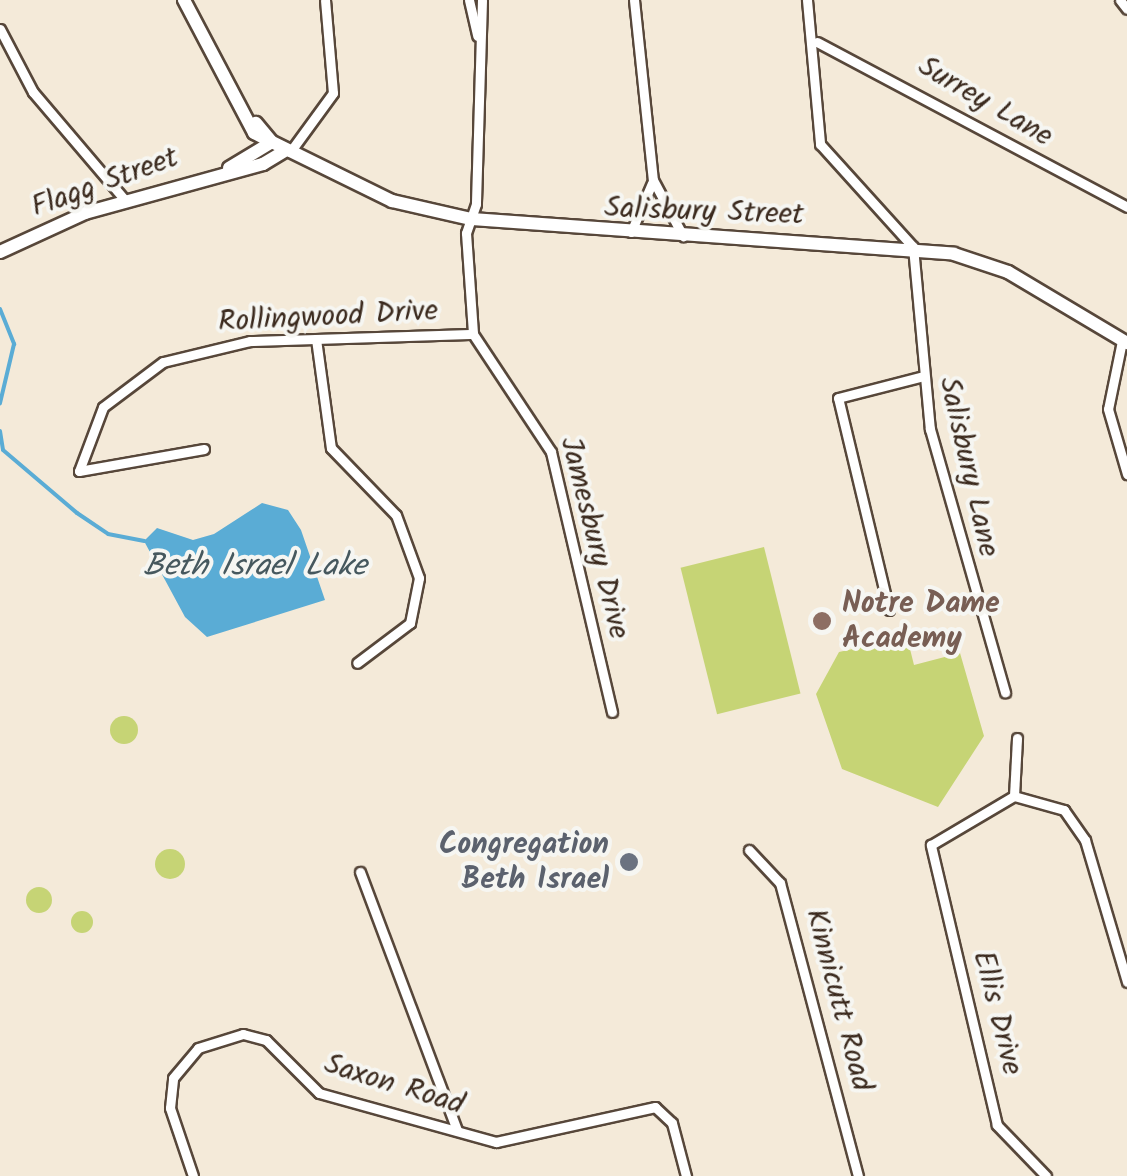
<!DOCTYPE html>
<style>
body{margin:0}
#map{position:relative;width:1127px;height:1176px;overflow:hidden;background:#f4ead9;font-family:Kalam,sans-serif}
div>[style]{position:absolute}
.green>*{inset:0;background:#c6d475;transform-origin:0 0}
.round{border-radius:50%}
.water>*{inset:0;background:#5aacd5}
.stream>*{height:4px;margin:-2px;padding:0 2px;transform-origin:2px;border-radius:2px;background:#5aacd5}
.roads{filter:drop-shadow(2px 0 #57473a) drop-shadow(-2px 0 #57473a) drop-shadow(0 2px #57473a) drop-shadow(0 -2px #57473a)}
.street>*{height:9px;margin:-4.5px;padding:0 4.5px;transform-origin:4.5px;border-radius:4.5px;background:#fff}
.secondary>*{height:12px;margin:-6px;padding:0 6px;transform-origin:6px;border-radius:6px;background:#fff}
.dots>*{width:28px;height:28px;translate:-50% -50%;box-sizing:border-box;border:5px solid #f6f6f2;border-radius:50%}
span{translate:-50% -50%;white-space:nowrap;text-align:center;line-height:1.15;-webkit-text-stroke:8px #f6f6f2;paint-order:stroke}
.street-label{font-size:30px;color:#3b2a1e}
.education-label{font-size:30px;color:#785e54;font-weight:700}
.left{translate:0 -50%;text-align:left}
.worship-label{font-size:30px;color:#5b616d;font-weight:700}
.right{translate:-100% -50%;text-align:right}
.water-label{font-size:32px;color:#46585e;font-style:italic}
</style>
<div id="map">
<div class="green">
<div style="left:764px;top:547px;width:151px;height:86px;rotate:76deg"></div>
<div style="clip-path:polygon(907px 637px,914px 665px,960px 653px,984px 736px,938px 807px,842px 769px,816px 694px,839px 652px)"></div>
<div class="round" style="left:110px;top:716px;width:28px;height:28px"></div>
<div class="round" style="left:155px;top:849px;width:30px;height:30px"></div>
<div class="round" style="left:26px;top:887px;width:26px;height:26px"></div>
<div class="round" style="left:71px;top:911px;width:22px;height:22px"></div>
</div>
<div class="water">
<div style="clip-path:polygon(262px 503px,288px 510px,301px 530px,325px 600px,207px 637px,185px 617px,144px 541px,157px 528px,193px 540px,214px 534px)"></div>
</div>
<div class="stream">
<div style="left:0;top:309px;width:38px;rotate:68deg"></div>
<div style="left:14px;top:344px;width:61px;rotate:103.3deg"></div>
<div style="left:0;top:431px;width:19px;rotate:81deg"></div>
<div style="left:3px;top:450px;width:97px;rotate:40.4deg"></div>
<div style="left:77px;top:513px;width:37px;rotate:34deg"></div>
<div style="left:108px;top:534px;width:37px;rotate:11deg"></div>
</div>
<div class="roads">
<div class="street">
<div style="left:469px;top:0;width:37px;rotate:77deg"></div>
<div style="left:482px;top:0;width:204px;rotate:91.7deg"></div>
<div style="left:476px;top:204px;width:31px;rotate:109deg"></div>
<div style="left:466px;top:233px;width:101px;rotate:86deg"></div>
<div style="left:473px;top:334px;width:141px;rotate:56.5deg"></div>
<div style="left:551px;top:452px;width:267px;rotate:76.8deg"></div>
<div style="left:634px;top:0;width:181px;rotate:84deg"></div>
<div style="left:653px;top:180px;width:64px;rotate:61.8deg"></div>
<div style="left:807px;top:0;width:145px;rotate:84.8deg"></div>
<div style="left:820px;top:144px;width:139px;rotate:47.9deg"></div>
<div style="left:913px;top:247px;width:183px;rotate:84.7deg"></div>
<div style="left:930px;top:429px;width:274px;rotate:74.1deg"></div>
<div style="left:1120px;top:0;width:11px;rotate:52deg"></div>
<div style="left:0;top:29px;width:71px;rotate:62.4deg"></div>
<div style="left:33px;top:92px;width:140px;rotate:49.6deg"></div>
<div style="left:817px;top:42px;width:351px;rotate:28deg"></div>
<div style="left:290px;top:152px;width:73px;rotate:-53.9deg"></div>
<div style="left:333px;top:93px;width:93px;rotate:-94.9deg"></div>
<div style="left:631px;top:232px;width:53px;rotate:-66.8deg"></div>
<div style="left:316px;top:339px;width:110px;rotate:82.2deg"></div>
<div style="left:331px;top:448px;width:93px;rotate:45.9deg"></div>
<div style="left:396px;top:515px;width:67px;rotate:69.9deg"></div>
<div style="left:419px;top:578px;width:46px;rotate:101.3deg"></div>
<div style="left:410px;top:623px;width:66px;rotate:143deg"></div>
<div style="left:1122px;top:341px;width:69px;rotate:101.6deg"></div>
<div style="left:1108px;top:409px;width:68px;rotate:73.7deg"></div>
<div style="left:204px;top:449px;width:127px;rotate:170deg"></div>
<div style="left:79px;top:471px;width:68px;rotate:-69.4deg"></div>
<div style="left:103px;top:407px;width:75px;rotate:-36.9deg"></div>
<div style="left:163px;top:362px;width:89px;rotate:-13.6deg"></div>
<div style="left:250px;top:341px;width:223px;rotate:-1.8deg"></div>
<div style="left:889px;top:610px;width:218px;rotate:-103.5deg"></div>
<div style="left:838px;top:398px;width:85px;rotate:-14.4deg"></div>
<div style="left:1014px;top:796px;width:58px;rotate:-87deg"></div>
<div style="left:749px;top:850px;width:45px;rotate:46.8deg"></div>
<div style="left:780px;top:883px;width:303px;rotate:75.1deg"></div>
<div style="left:360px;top:872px;width:276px;rotate:69.4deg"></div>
<div style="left:193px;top:1176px;width:72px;rotate:-108.7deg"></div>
<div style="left:170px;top:1108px;width:30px;rotate:-84deg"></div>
<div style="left:173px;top:1078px;width:39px;rotate:-50deg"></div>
<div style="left:198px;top:1048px;width:47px;rotate:-17.3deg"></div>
<div style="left:243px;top:1034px;width:24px;rotate:15deg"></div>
<div style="left:266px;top:1040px;width:75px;rotate:45deg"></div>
<div style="left:319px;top:1093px;width:184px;rotate:15.5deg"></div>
<div style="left:496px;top:1142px;width:163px;rotate:-12.4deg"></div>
<div style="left:655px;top:1107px;width:23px;rotate:43deg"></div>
<div style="left:672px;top:1123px;width:55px;rotate:75.2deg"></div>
<div style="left:1046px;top:1176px;width:71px;rotate:-133.9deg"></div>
<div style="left:997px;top:1125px;width:288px;rotate:-103.3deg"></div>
<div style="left:931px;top:845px;width:96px;rotate:-30.6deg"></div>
<div style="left:1014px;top:796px;width:52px;rotate:15.6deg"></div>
<div style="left:1064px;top:810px;width:37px;rotate:55deg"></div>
<div style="left:1085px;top:840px;width:148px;rotate:73.5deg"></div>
</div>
<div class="secondary">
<div style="left:184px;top:0;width:150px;rotate:62.2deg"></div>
<div style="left:254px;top:133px;width:20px;rotate:27deg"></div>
<div style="left:272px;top:142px;width:25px;rotate:-130deg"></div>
<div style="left:229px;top:168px;width:50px;rotate:-31.2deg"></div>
<div style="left:272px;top:142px;width:134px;rotate:26.2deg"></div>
<div style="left:392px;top:201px;width:81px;rotate:12.8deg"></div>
<div style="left:471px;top:219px;width:484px;rotate:4.1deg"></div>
<div style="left:954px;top:254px;width:57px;rotate:18.4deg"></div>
<div style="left:1008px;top:272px;width:139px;rotate:30.8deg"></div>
<div style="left:0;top:252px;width:94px;rotate:-24.6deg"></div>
<div style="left:85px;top:213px;width:185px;rotate:-15.4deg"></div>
<div style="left:263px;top:164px;width:27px;rotate:-31deg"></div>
</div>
</div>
<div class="dots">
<div style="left:822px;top:621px;background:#8d6e63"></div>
<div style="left:629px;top:862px;background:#6b7280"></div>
</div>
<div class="street-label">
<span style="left:985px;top:102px;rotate:30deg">Surrey Lane</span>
<span style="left:105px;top:183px;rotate:-20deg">Flagg Street</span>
<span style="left:704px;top:212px;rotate:2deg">Salisbury Street</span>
<span style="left:328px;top:317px;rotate:-3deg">Rollingwood Drive</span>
<span style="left:968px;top:467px;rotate:77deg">Salisbury Lane</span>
<span style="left:594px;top:538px;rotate:76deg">Jamesbury Drive</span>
<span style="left:838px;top:1000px;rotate:75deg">Kinnicutt Road</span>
<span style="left:997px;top:1013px;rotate:76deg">Ellis Drive</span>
<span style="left:394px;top:1085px;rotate:17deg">Saxon Road</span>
</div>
<div class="education-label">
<span class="left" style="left:842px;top:621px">Notre Dame<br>Academy</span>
</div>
<div class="worship-label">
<span class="right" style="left:609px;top:862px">Congregation<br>Beth Israel</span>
</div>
<div class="water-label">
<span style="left:255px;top:567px">Beth Israel Lake</span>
</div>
</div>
